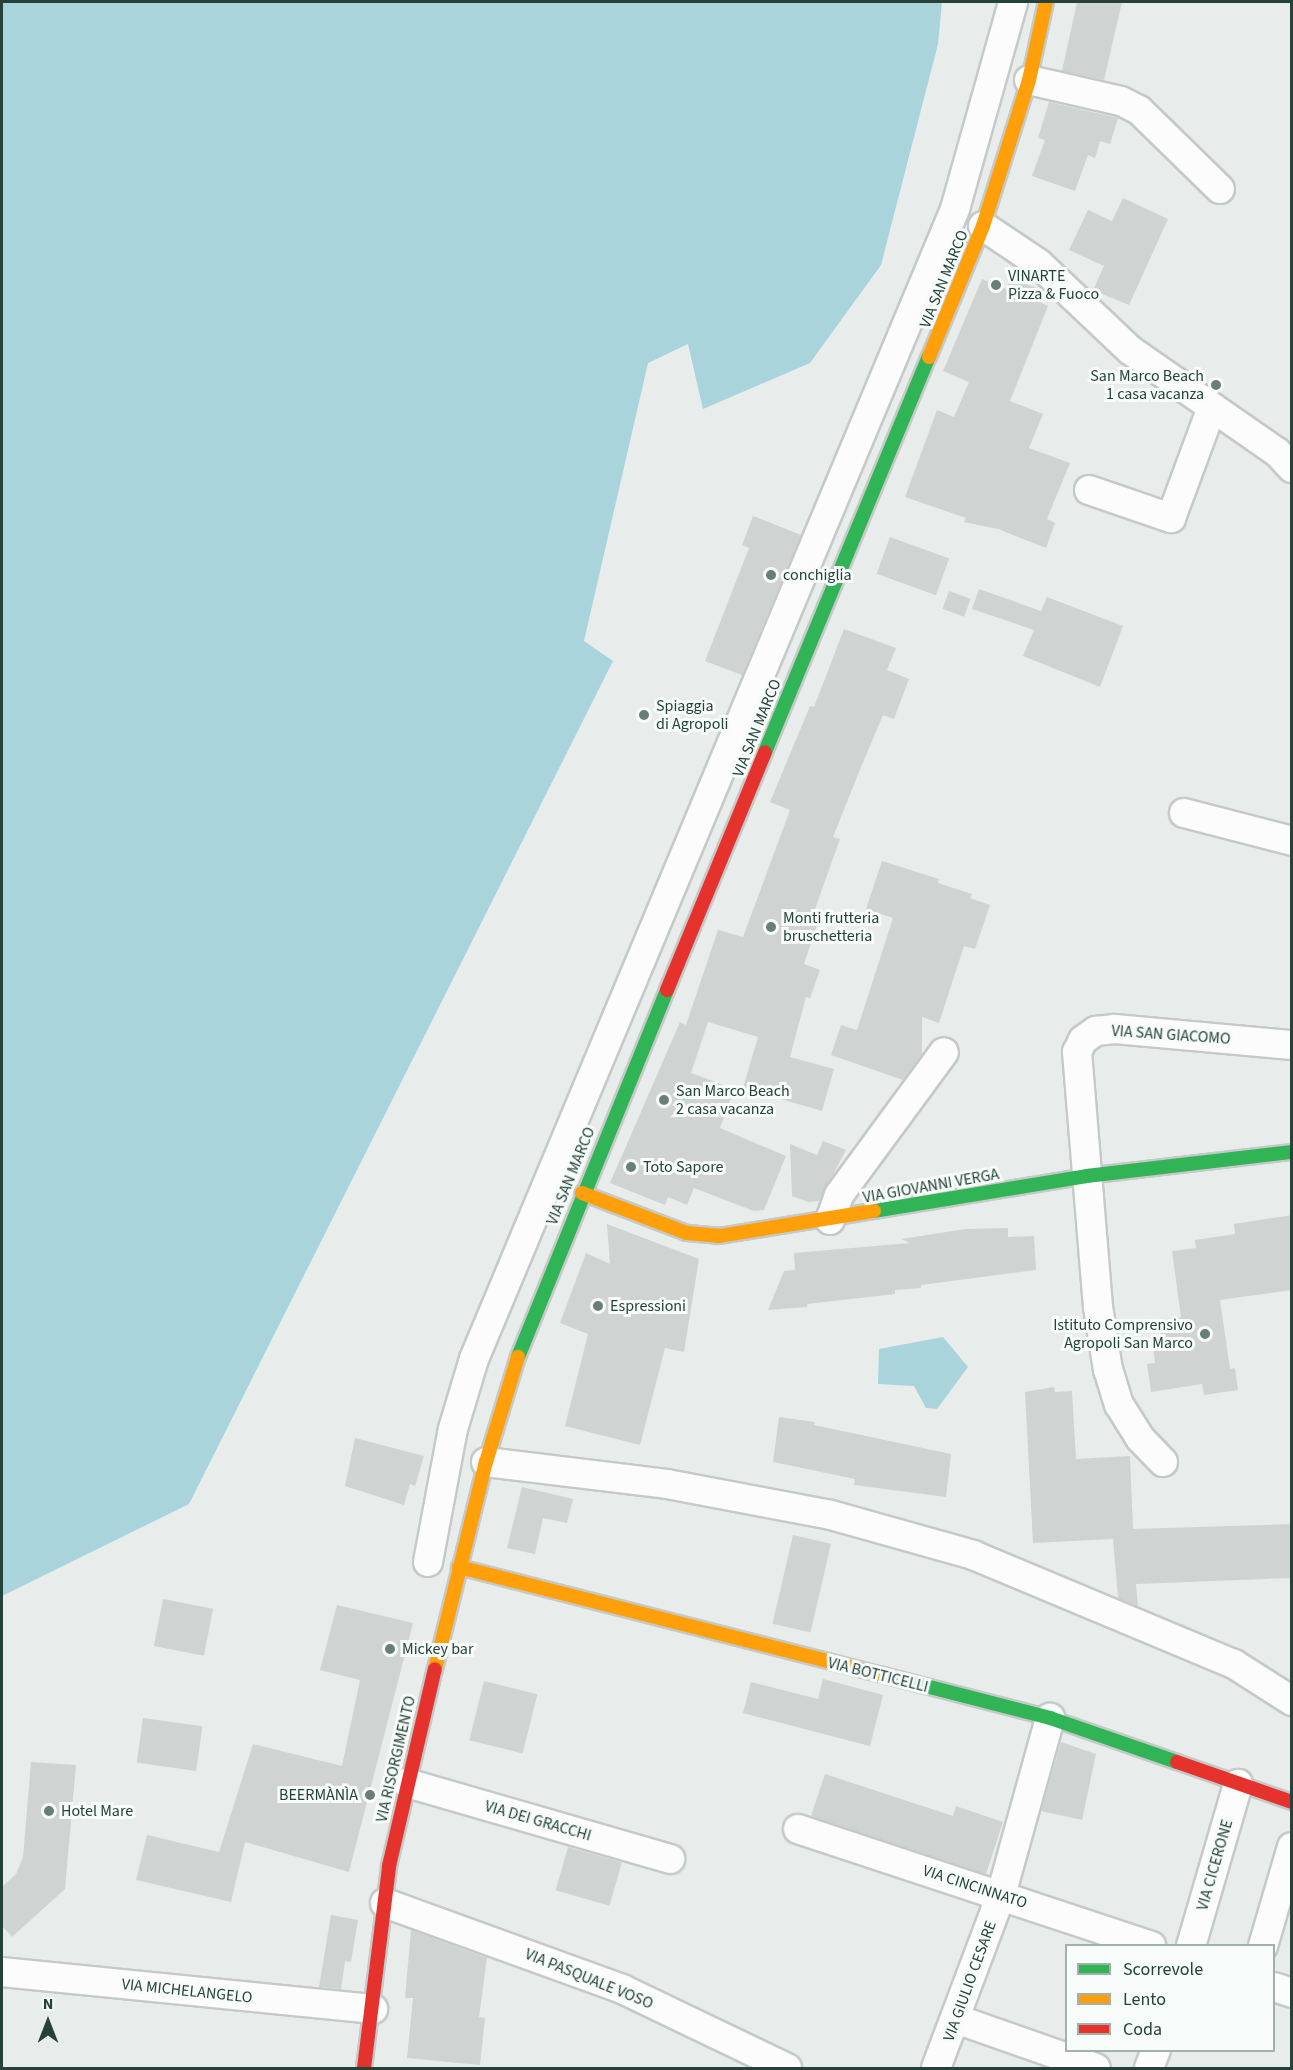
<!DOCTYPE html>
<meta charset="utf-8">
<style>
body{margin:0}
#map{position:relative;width:1293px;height:2070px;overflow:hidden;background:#e8edeb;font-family:"Source Sans 3",sans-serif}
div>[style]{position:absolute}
.water>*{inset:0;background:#a9d4db}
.building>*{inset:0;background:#cfd4d2;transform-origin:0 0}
.roads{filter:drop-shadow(2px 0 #c5cac8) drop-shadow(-2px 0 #c5cac8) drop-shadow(0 2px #c5cac8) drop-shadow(0 -2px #c5cac8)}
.street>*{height:28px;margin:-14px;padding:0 14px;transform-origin:14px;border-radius:14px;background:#fcfcfc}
.fast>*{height:14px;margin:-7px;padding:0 7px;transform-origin:7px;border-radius:7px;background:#30b455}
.slow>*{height:14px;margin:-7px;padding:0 7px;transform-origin:7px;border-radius:7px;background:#ff9f0a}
.jam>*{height:14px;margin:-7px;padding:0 7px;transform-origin:7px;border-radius:7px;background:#e5322d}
.dots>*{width:16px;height:16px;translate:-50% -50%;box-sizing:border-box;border:3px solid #f7fbf9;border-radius:50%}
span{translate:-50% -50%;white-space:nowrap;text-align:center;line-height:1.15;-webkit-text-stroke:6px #f7fbf9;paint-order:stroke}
.poi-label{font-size:16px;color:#24423a}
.left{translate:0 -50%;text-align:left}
.right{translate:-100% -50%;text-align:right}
.street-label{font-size:16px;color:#24423a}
.frame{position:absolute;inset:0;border:3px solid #24423a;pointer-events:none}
.legend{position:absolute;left:1065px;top:1944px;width:210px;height:108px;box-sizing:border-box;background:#f7fbf9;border:2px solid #a3b1ad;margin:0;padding:8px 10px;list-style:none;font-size:18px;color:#24423a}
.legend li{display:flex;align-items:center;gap:12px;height:30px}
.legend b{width:30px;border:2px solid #a3b1ad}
.north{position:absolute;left:18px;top:1992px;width:60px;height:60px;-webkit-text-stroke:4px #f7fbf9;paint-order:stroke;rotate:0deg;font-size:16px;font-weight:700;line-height:24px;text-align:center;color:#24423a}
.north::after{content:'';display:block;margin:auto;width:21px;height:27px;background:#24423a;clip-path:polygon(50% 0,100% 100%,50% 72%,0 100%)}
</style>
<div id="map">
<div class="water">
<div style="clip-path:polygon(2px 2px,942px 2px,938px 44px,881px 265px,810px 363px,703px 409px,688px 344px,648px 363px,584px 641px,613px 661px,189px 1504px,2px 1596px)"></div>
<div style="clip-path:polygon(943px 1337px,968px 1367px,937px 1409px,926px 1408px,914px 1386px,878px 1384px,879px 1349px)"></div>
</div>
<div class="building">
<div style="clip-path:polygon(1077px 2px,1122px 2px,1104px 80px,1062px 71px)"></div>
<div style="clip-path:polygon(1049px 102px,1118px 118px,1110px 144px,1100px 141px,1095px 158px,1088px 155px,1075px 191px,1032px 176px,1045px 140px,1038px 138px)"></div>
<div style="clip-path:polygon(1123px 198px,1168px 219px,1129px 305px,1093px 290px,1104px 266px,1069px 250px,1088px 210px,1112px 221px)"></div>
<div style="clip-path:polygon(1011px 278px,1039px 289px,1035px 300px,1048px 306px,1010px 401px,1043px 414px,1029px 448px,1070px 463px,1047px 519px,1055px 523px,1046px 548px,998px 529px,964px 522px,966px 518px,905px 497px,937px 410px,954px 417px,969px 382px,943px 371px,982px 279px,1006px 289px)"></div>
<div style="clip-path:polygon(753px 516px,801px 535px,742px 675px,705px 661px,749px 548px,742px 545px)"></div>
<div style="left:890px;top:537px;width:63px;height:39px;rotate:20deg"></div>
<div style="clip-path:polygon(979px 589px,1041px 611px,1047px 597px,1123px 626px,1100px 687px,1023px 656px,1034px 630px,972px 609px)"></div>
<div style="left:949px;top:591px;width:23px;height:19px;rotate:20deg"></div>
<div style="clip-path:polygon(844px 629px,896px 648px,887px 670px,909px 679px,894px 719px,883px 715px,859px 772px,833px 837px,840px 839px,810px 923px,817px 925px,804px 964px,820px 970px,810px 998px,806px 997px,790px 1057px,834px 1069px,822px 1111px,743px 1088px,758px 1037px,708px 1022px,691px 1073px,734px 1089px,720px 1128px,786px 1156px,764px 1210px,754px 1211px,694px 1188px,687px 1205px,668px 1197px,665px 1205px,610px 1183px,680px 1022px,686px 1025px,718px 930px,743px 937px,790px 810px,770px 802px,810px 706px,814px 707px)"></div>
<div style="clip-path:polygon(882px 861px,939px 879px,938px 883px,972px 894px,970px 898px,990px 905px,975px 949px,964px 946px,939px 1023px,922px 1017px,922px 1054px,903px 1080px,831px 1055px,841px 1025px,857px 1030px,893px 918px,866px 909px)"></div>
<div style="clip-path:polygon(823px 1141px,846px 1150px,819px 1201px,808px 1202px,792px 1196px,790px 1144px,817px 1155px)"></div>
<div style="clip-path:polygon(1292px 1215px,1292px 1290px,1220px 1300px,1230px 1369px,1235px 1368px,1238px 1390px,1204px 1395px,1202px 1384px,1151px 1392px,1147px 1364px,1155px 1363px,1153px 1347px,1162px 1345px,1158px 1321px,1181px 1317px,1172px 1251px,1196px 1248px,1195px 1240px,1235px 1234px,1234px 1224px)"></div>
<div style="clip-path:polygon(607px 1224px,699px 1259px,684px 1352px,665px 1348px,640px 1445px,565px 1426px,588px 1334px,560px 1323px,586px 1253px,610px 1264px)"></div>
<div style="clip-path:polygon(1008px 1228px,1008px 1237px,1034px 1236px,1036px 1270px,921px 1285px,921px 1288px,895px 1290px,895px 1294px,807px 1304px,807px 1307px,768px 1310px,784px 1271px,795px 1270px,794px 1253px,910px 1243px,901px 1239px,966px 1229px)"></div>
<div style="clip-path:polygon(1054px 1387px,1055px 1392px,1072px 1391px,1076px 1459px,1130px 1456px,1133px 1529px,1292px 1524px,1292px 1578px,1136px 1584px,1138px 1606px,1118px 1598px,1113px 1539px,1033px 1543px,1025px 1392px)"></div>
<div style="clip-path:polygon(779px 1417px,815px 1422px,814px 1425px,951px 1454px,946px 1497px,854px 1485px,855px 1479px,773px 1462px)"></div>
<div style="clip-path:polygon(355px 1438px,424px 1456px,415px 1486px,410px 1484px,404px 1505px,345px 1486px)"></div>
<div style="clip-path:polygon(522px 1487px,573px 1499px,567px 1523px,543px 1518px,535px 1554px,507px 1548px)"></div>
<div style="left:793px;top:1535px;width:39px;height:91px;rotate:13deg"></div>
<div style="left:163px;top:1599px;width:51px;height:48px;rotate:11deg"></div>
<div style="clip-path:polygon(337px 1605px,413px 1623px,349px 1872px,245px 1842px,231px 1902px,136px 1880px,147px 1835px,219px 1852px,253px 1744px,342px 1766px,360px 1680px,320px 1670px)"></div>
<div style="clip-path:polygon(823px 1679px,883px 1695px,870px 1746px,743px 1713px,751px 1682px,818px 1699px)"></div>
<div style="left:484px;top:1681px;width:55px;height:61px;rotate:14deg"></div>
<div style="left:143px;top:1718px;width:60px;height:45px;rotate:8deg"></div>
<div style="clip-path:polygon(1061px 1742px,1096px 1754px,1082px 1820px,1041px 1811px)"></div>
<div style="clip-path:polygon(31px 1762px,76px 1765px,65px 1889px,12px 1937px,2px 1926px,2px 1887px,16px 1874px,23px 1857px)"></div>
<div style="clip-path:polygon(825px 1774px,953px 1816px,956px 1806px,1003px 1822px,986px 1874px,811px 1816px)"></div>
<div style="left:568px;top:1847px;width:56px;height:45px;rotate:16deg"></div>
<div style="clip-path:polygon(331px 1915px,358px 1920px,351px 1962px,345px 1961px,341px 1989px,319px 1987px)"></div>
<div style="clip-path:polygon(411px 1930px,487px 1958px,479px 2017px,485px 2018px,480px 2065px,407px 2058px,413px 1998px,405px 1998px)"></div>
</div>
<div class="roads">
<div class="street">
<div style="left:1029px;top:80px;width:94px;rotate:12.9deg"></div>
<div style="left:1121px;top:101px;width:20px;rotate:27deg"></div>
<div style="left:1139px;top:110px;width:113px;rotate:44.3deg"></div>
<div style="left:983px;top:226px;width:66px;rotate:33.9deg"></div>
<div style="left:1038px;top:263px;width:127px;rotate:43.4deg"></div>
<div style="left:1130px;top:350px;width:179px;rotate:34.8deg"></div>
<div style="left:1277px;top:452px;width:22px;rotate:47deg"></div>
<div style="left:1089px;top:490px;width:87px;rotate:18.9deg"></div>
<div style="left:1171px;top:518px;width:118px;rotate:-69.7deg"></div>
<div style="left:1184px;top:813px;width:112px;rotate:14.5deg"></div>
<div style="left:830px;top:1220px;width:27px;rotate:-70deg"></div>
<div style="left:839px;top:1195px;width:177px;rotate:-53.7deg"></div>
<div style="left:486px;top:1462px;width:182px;rotate:6.9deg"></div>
<div style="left:667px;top:1484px;width:167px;rotate:10.7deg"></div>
<div style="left:831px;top:1515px;width:148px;rotate:15.7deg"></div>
<div style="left:973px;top:1555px;width:283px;rotate:22.7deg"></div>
<div style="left:1234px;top:1664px;width:69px;rotate:32.5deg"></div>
<div style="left:1163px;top:1462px;width:33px;rotate:-134deg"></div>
<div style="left:1140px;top:1438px;width:39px;rotate:-122deg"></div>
<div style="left:1119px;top:1405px;width:37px;rotate:-107deg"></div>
<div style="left:1108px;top:1370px;width:64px;rotate:-99deg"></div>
<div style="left:1098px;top:1307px;width:256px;rotate:-94.7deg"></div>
<div style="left:1077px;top:1052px;width:13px;rotate:-63deg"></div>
<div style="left:1083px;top:1040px;width:16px;rotate:-35deg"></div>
<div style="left:1096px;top:1031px;width:19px;rotate:-6deg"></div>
<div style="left:1115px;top:1029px;width:178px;rotate:5.2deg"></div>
<div style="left:428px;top:1562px;width:135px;rotate:-79.4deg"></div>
<div style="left:453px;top:1429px;width:73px;rotate:-73.3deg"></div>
<div style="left:474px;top:1359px;width:1247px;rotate:-67.3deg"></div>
<div style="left:955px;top:209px;width:215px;rotate:-74.3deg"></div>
<div style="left:407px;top:1783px;width:274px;rotate:16.1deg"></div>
<div style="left:798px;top:1829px;width:372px;rotate:18.3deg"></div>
<div style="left:385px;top:1903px;width:252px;rotate:19.9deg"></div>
<div style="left:622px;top:1989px;width:183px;rotate:25.6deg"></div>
<div style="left:1191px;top:1946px;width:169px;rotate:-73.8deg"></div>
<div style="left:1263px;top:1946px;width:103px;rotate:-73.7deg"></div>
<div style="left:2px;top:1972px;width:373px;rotate:5.7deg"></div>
<div style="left:1274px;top:1987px;width:19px;rotate:18deg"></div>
<div style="left:956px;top:2019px;width:148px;rotate:19.3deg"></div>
<div style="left:936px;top:2068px;width:185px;rotate:-69.4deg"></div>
<div style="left:1001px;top:1895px;width:184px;rotate:-74.5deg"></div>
<div style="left:1149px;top:2068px;width:19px;rotate:-69deg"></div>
</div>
<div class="fast">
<div style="left:765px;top:752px;width:428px;rotate:-67.5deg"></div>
<div style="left:874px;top:1211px;width:216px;rotate:-9.3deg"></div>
<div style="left:1087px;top:1176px;width:206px;rotate:-6.7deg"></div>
<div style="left:518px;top:1357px;width:396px;rotate:-67.9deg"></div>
<div style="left:879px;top:1674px;width:177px;rotate:14.4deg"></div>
<div style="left:1050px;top:1718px;width:134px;rotate:19.1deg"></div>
</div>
<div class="slow">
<div style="left:929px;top:357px;width:142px;rotate:-67.6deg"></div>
<div style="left:983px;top:226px;width:153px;rotate:-72.5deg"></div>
<div style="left:1029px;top:80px;width:80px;rotate:-77.7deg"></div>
<div style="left:582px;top:1193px;width:112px;rotate:20.9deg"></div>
<div style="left:687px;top:1233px;width:32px;rotate:5deg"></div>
<div style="left:719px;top:1236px;width:157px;rotate:-9.2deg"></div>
<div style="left:459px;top:1567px;width:433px;rotate:14.3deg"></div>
<div style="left:435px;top:1669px;width:213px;rotate:-76.2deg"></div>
<div style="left:486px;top:1462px;width:110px;rotate:-73.1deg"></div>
</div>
<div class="jam">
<div style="left:667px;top:990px;width:257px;rotate:-67.6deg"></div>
<div style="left:1177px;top:1762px;width:122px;rotate:19.2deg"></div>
<div style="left:364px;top:2068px;width:204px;rotate:-82.9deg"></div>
<div style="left:389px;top:1866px;width:202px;rotate:-76.9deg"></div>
</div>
</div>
<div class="dots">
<div style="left:996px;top:285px;background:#697e78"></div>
<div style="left:1216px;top:385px;background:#697e78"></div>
<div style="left:771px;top:575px;background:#697e78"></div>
<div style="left:644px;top:715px;background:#697e78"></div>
<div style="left:771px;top:927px;background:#697e78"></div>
<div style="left:664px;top:1100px;background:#697e78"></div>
<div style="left:631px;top:1167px;background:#697e78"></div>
<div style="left:598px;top:1306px;background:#697e78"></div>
<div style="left:1205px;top:1334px;background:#697e78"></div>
<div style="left:390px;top:1649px;background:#697e78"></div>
<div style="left:370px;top:1795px;background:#697e78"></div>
<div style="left:49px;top:1811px;background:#697e78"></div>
</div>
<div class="poi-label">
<span class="left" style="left:1008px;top:285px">VINARTE<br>Pizza &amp; Fuoco</span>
<span class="right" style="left:1204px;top:385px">San Marco Beach<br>1 casa vacanza</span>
<span class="left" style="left:783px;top:575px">conchiglia</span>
<span class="left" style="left:656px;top:715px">Spiaggia<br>di Agropoli</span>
<span class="left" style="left:783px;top:927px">Monti frutteria<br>bruschetteria</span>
<span class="left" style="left:676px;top:1100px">San Marco Beach<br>2 casa vacanza</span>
<span class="left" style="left:643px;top:1167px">Toto Sapore</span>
<span class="left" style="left:610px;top:1306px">Espressioni</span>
<span class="right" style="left:1193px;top:1334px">Istituto Comprensivo<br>Agropoli San Marco</span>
<span class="left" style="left:402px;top:1649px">Mickey bar</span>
<span class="right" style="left:358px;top:1795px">BEERMÀNÌA</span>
<span class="left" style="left:61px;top:1811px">Hotel Mare</span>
</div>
<div class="street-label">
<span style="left:944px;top:279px;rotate:-68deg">VIA SAN MARCO</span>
<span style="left:757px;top:728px;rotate:-68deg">VIA SAN MARCO</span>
<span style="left:1171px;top:1035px;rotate:4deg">VIA SAN GIACOMO</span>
<span style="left:571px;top:1176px;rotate:-68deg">VIA SAN MARCO</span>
<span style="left:931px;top:1186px;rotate:-10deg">VIA GIOVANNI VERGA</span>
<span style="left:878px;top:1675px;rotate:14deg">VIA BOTTICELLI</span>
<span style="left:396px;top:1759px;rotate:-77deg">VIA RISORGIMENTO</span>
<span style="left:538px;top:1821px;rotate:16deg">VIA DEI GRACCHI</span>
<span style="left:1215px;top:1865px;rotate:-74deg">VIA CICERONE</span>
<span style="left:975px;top:1887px;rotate:18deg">VIA CINCINNATO</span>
<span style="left:589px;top:1979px;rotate:22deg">VIA PASQUALE VOSO</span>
<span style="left:970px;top:1981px;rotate:-70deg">VIA GIULIO CESARE</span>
<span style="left:187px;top:1991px;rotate:6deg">VIA MICHELANGELO</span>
</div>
<div class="frame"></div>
<ul class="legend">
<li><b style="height:8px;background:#30b455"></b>Scorrevole</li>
<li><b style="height:8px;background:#ff9f0a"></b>Lento</li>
<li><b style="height:8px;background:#e5322d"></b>Coda</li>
</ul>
<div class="north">N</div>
</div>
